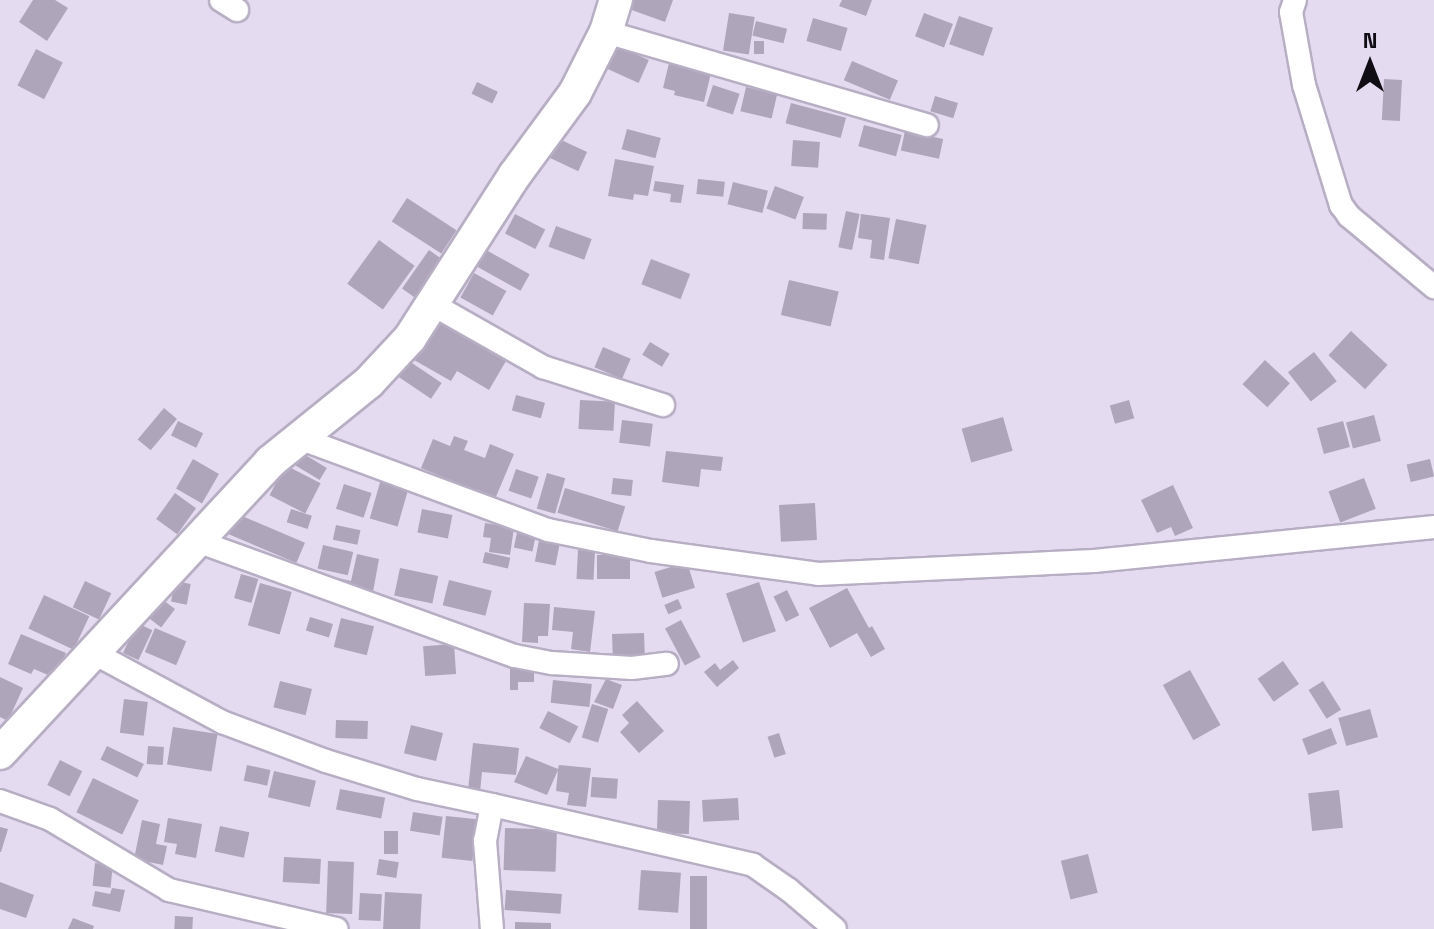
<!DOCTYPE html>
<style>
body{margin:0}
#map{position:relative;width:1434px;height:929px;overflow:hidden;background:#e5dbf1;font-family:"Space Grotesk",sans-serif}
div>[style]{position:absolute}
.building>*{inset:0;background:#aea5ba;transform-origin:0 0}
.roads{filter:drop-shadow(2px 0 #b7aec3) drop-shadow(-2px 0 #b7aec3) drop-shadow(0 2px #b7aec3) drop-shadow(0 -2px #b7aec3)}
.street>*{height:22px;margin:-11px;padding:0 11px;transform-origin:11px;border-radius:11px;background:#fff}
.secondary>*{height:32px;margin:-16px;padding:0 16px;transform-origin:16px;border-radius:16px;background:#fff}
span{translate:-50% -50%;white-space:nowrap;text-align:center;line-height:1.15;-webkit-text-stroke:6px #e5dbf1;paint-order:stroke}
.north{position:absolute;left:1330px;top:24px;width:80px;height:80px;-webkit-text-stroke:6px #e5dbf1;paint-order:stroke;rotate:0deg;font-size:22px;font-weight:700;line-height:32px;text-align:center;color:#100d14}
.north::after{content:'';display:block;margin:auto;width:28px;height:36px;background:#100d14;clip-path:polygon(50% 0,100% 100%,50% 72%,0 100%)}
</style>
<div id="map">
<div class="building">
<div style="clip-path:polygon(33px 0,55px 0,68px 8px,47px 41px,19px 22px)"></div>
<div style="clip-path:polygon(632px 0,673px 0,665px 22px,629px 9px)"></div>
<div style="clip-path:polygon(842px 0,872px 0,866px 16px,839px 6px)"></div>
<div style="left:729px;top:13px;width:26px;height:38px;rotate:9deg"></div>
<div style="left:924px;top:13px;width:31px;height:25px;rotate:21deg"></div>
<div style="left:959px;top:16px;width:36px;height:30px;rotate:19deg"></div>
<div style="left:813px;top:18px;width:36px;height:24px;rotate:16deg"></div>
<div style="left:756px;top:21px;width:32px;height:15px;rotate:14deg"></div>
<div style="left:754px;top:41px;width:10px;height:13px"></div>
<div style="left:615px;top:45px;width:37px;height:25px;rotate:24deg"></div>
<div style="left:36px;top:49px;width:30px;height:41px;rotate:27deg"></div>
<div style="left:852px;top:61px;width:50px;height:21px;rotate:23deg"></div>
<div style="clip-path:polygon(669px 63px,711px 73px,704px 102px,674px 95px,675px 91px,663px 88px)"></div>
<div style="left:1384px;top:79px;width:18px;height:41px;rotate:3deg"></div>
<div style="left:477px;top:82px;width:23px;height:13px;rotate:25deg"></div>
<div style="left:713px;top:85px;width:28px;height:22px;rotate:18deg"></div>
<div style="left:746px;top:87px;width:32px;height:25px;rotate:13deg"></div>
<div style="left:935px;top:96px;width:24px;height:16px;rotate:17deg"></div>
<div style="left:791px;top:103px;width:57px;height:21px;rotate:15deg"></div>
<div style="left:864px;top:125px;width:39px;height:22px;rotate:15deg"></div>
<div style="left:627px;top:129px;width:35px;height:21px;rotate:15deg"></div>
<div style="left:905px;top:131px;width:39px;height:20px;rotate:12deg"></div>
<div style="left:559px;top:139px;width:31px;height:21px;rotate:25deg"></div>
<div style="left:793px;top:140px;width:27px;height:26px;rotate:4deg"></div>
<div style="clip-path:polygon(615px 159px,654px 166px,648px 196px,634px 194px,633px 200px,608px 196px)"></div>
<div style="left:698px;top:179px;width:27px;height:15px;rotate:6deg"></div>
<div style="clip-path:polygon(655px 181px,684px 185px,681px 203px,670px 202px,671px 194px,653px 191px)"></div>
<div style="left:733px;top:182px;width:36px;height:23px;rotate:14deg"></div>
<div style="left:775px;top:186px;width:31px;height:24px;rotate:21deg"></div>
<div style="left:407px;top:198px;width:59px;height:28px;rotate:33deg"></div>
<div style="left:846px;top:211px;width:14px;height:37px;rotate:12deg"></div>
<div style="left:803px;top:213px;width:24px;height:16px;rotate:2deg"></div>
<div style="left:515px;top:214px;width:34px;height:22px;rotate:27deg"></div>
<div style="clip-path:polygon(861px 214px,890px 218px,884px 260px,870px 258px,872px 240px,858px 238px)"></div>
<div style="left:896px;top:219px;width:31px;height:40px;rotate:11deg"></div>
<div style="left:556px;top:226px;width:38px;height:22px;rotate:20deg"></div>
<div style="left:379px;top:240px;width:44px;height:54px;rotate:36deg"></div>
<div style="left:429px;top:250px;width:16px;height:47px;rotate:35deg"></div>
<div style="left:486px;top:250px;width:50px;height:19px;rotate:29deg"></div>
<div style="left:651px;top:259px;width:42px;height:27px;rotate:21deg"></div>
<div style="left:474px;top:273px;width:37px;height:28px;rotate:29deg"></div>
<div style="left:789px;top:280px;width:51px;height:36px;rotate:13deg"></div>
<div style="clip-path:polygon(430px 317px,506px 361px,489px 390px,457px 371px,451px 381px,407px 356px)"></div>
<div style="left:1351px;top:331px;width:50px;height:33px;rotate:43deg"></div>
<div style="left:650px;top:342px;width:23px;height:15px;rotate:31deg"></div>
<div style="left:603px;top:347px;width:30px;height:22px;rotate:23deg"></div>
<div style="left:1314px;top:352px;width:37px;height:33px;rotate:52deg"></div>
<div style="left:406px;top:359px;width:43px;height:19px;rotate:34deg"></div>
<div style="left:1265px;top:360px;width:34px;height:33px;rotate:43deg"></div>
<div style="left:516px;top:395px;width:30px;height:16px;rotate:15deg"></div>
<div style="left:580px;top:400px;width:35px;height:29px;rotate:3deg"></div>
<div style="left:1129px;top:400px;width:19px;height:20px;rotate:74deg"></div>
<div style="left:164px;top:408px;width:17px;height:41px;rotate:40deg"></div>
<div style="left:1374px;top:415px;width:27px;height:29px;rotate:75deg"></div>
<div style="left:1003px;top:417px;width:35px;height:43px;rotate:74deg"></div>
<div style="left:622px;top:420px;width:31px;height:23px;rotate:7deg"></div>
<div style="left:178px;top:421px;width:28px;height:16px;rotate:26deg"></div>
<div style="left:1343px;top:421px;width:27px;height:27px;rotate:75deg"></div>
<div style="clip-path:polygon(454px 436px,468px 441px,464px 450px,485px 458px,490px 444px,514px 454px,495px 499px,421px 468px,433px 439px,450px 446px)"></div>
<div style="clip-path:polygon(666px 451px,723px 457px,721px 471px,701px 469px,699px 487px,662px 482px)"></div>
<div style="left:302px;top:453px;width:29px;height:14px;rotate:31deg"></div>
<div style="left:193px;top:459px;width:30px;height:34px;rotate:30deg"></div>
<div style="left:1430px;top:459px;width:18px;height:24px;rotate:77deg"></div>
<div style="left:285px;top:465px;width:40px;height:34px;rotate:27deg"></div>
<div style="left:516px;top:469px;width:24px;height:23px;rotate:19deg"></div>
<div style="left:547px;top:473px;width:19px;height:37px;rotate:16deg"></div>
<div style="left:613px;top:478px;width:20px;height:16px;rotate:6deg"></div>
<div style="left:1364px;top:478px;width:33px;height:38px;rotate:69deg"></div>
<div style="left:381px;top:479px;width:29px;height:41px;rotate:16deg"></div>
<div style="left:344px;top:484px;width:29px;height:26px;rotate:18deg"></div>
<div style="clip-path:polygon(1173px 485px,1193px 528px,1175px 536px,1171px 527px,1157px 533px,1141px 500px)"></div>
<div style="left:565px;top:488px;width:63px;height:26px;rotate:17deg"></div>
<div style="left:175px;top:493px;width:26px;height:32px;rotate:36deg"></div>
<div style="left:815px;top:503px;width:37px;height:36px;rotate:87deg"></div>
<div style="left:291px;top:509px;width:22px;height:14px;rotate:18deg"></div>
<div style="left:422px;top:509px;width:31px;height:24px;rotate:11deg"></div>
<div style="left:235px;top:513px;width:76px;height:22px;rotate:23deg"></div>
<div style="clip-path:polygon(485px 523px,514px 528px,510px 555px,489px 552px,491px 538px,483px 537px)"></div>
<div style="left:336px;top:525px;width:25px;height:15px;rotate:12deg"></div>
<div style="left:518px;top:528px;width:19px;height:20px;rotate:12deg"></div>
<div style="left:540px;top:535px;width:21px;height:27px;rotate:11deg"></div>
<div style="left:323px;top:545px;width:31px;height:24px;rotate:13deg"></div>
<div style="left:578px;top:550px;width:17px;height:29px;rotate:3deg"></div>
<div style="left:485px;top:552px;width:26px;height:11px;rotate:13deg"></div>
<div style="clip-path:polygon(357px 554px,379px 559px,373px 592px,337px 585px,338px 578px,351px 581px)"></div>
<div style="left:597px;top:555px;width:33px;height:24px"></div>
<div style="left:687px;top:562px;width:27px;height:34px;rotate:73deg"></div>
<div style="left:400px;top:568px;width:39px;height:28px;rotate:12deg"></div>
<div style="left:241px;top:574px;width:18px;height:25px;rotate:16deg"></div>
<div style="left:449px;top:580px;width:44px;height:26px;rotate:14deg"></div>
<div style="left:85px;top:581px;width:29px;height:29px;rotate:25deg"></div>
<div style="left:175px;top:581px;width:16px;height:21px;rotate:11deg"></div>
<div style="left:759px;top:582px;width:52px;height:35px;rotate:71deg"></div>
<div style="left:260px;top:583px;width:33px;height:44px;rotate:16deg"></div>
<div style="clip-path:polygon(847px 588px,869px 628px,872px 626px,885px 649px,871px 657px,857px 633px,830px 648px,809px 608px)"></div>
<div style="left:787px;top:590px;width:28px;height:15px;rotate:64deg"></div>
<div style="left:44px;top:595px;width:50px;height:37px;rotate:25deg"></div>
<div style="left:678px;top:599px;width:10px;height:15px;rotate:66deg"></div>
<div style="left:163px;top:600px;width:15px;height:23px;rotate:37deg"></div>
<div style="clip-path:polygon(524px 603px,550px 604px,548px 636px,538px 636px,538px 643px,522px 642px)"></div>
<div style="clip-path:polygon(554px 607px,595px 611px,590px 652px,571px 649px,573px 632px,552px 630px)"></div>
<div style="left:310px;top:617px;width:24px;height:14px;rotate:17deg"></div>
<div style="left:341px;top:618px;width:34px;height:30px;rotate:14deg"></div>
<div style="left:681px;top:620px;width:42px;height:18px;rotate:62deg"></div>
<div style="left:137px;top:623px;width:17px;height:33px;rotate:25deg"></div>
<div style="left:155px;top:628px;width:34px;height:26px;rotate:23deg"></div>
<div style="left:644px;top:633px;width:24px;height:32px;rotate:88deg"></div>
<div style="clip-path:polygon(21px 634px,66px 653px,55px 678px,34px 669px,31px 674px,8px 664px)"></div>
<div style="left:454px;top:644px;width:30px;height:31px;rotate:86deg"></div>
<div style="clip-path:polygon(733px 660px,739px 668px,717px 687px,704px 672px,715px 663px,720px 670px)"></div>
<div style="left:1283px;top:661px;width:28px;height:31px;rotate:55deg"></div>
<div style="clip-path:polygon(534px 665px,534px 682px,518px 682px,518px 690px,510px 690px,510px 666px)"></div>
<div style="left:1190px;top:670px;width:63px;height:31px;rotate:61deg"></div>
<div style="clip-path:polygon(0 677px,23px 688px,8px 721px,0 717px)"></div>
<div style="clip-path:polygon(606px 679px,622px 685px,613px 709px,594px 702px)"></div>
<div style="left:553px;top:680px;width:39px;height:23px;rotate:6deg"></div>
<div style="left:280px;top:681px;width:33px;height:27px;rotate:14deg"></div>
<div style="left:1323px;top:681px;width:34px;height:17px;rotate:58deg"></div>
<div style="left:124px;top:699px;width:24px;height:34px;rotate:7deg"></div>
<div style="clip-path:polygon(637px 701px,664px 731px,639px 753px,620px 732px,629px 723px,622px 715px)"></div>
<div style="left:592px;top:704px;width:17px;height:35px;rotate:17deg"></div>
<div style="left:1370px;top:709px;width:29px;height:33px;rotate:74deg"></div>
<div style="left:548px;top:711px;width:34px;height:19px;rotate:27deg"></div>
<div style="left:336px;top:720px;width:32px;height:18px;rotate:2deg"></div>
<div style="left:411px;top:725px;width:33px;height:29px;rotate:14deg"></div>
<div style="left:173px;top:727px;width:45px;height:38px;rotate:9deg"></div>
<div style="left:1331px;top:728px;width:17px;height:31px;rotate:69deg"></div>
<div style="left:779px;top:733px;width:22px;height:12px;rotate:72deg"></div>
<div style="clip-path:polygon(473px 743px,519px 748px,516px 775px,482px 772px,480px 792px,468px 790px)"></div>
<div style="left:107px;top:746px;width:41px;height:15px;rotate:26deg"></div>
<div style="left:148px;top:746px;width:16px;height:18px;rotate:4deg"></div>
<div style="clip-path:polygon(526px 756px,558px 769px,559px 765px,591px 768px,586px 807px,567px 805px,569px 793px,556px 791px,558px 770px,547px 795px,514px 782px)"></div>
<div style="left:60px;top:760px;width:25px;height:28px;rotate:27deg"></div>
<div style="left:247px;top:765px;width:24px;height:16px;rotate:12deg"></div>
<div style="left:274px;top:771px;width:43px;height:27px;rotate:13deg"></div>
<div style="left:592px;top:777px;width:26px;height:20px;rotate:4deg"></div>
<div style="left:93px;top:778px;width:51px;height:38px;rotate:26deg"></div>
<div style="left:340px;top:789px;width:46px;height:21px;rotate:11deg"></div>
<div style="left:1339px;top:790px;width:38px;height:31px;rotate:84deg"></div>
<div style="left:738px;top:798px;width:22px;height:36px;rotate:87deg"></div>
<div style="left:658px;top:800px;width:32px;height:33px;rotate:2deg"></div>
<div style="left:413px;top:812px;width:30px;height:19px;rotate:9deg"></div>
<div style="left:446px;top:816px;width:31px;height:42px;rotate:6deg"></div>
<div style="clip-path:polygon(168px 818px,202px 824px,196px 858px,175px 854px,177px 844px,164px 842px)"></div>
<div style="clip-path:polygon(142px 820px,160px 824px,156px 844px,167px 846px,163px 865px,134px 859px)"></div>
<div style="left:220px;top:826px;width:30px;height:26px;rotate:12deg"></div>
<div style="clip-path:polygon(0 827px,8px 829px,1px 852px,0 852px)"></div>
<div style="left:505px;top:828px;width:52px;height:42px;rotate:2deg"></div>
<div style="left:384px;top:831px;width:14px;height:23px"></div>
<div style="left:1088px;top:854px;width:40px;height:28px;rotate:76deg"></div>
<div style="left:284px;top:857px;width:37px;height:25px;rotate:3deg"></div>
<div style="left:379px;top:859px;width:20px;height:16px;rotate:9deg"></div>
<div style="left:328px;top:861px;width:26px;height:52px;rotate:2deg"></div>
<div style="left:95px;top:863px;width:18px;height:23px;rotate:6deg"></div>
<div style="left:641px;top:870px;width:40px;height:40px;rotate:4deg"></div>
<div style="left:690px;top:876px;width:17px;height:53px"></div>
<div style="clip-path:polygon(0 882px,34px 895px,26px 918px,0 909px)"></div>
<div style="clip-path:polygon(112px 888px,125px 890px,120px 912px,92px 906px,95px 891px,110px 894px)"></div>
<div style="left:506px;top:890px;width:56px;height:20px;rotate:4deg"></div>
<div style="left:385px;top:892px;width:37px;height:37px;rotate:3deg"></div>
<div style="left:360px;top:893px;width:22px;height:27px;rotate:3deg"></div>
<div style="left:175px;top:916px;width:18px;height:13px;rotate:3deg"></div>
<div style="clip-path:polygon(73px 918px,94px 926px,93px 929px,68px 929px)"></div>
<div style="clip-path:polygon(515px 922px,551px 923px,551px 929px,515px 929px)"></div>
</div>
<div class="roads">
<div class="street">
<div style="left:221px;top:0;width:19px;rotate:32deg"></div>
<div style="left:1295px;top:0;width:13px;rotate:108deg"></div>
<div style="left:1291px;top:12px;width:74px;rotate:79.9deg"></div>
<div style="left:1304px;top:85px;width:126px;rotate:72.9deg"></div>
<div style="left:1341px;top:205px;width:14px;rotate:54deg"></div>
<div style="left:1349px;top:216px;width:111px;rotate:39.9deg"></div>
<div style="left:606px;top:32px;width:334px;rotate:16.2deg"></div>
<div style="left:432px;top:304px;width:128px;rotate:29.6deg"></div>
<div style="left:543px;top:367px;width:126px;rotate:17.6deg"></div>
<div style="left:299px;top:438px;width:265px;rotate:20.3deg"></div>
<div style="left:548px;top:530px;width:105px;rotate:11.5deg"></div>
<div style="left:651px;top:551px;width:169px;rotate:7.8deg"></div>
<div style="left:818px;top:574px;width:276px;rotate:-2.7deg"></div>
<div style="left:1094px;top:561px;width:342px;rotate:-5.7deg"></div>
<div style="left:194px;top:540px;width:341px;rotate:19.9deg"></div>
<div style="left:515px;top:656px;width:38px;rotate:11deg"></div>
<div style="left:552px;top:663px;width:80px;rotate:3.6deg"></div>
<div style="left:632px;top:668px;width:35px;rotate:-7deg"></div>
<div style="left:92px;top:652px;width:148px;rotate:28.3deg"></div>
<div style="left:222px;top:722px;width:111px;rotate:20.6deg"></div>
<div style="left:326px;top:761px;width:95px;rotate:17.1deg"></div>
<div style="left:417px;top:789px;width:77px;rotate:12deg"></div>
<div style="left:492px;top:805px;width:37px;rotate:101deg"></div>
<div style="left:485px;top:841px;width:88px;rotate:85.5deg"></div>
<div style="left:0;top:801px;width:53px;rotate:19.8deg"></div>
<div style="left:50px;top:819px;width:139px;rotate:30.8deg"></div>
<div style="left:169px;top:890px;width:172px;rotate:13.1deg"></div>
<div style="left:492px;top:805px;width:268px;rotate:12.9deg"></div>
<div style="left:753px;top:865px;width:44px;rotate:34.8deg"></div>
<div style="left:789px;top:890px;width:60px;rotate:40.3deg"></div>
</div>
<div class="secondary">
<div style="left:0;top:753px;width:397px;rotate:-47.1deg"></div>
<div style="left:270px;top:462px;width:127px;rotate:-38.9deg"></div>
<div style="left:369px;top:382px;width:60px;rotate:-47deg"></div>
<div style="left:410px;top:338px;width:193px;rotate:-57.3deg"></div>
<div style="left:514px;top:176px;width:103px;rotate:-53.7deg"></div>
<div style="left:575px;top:93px;width:68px;rotate:-63.1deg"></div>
<div style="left:606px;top:32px;width:34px;rotate:-73deg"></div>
</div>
</div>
<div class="north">N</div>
</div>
